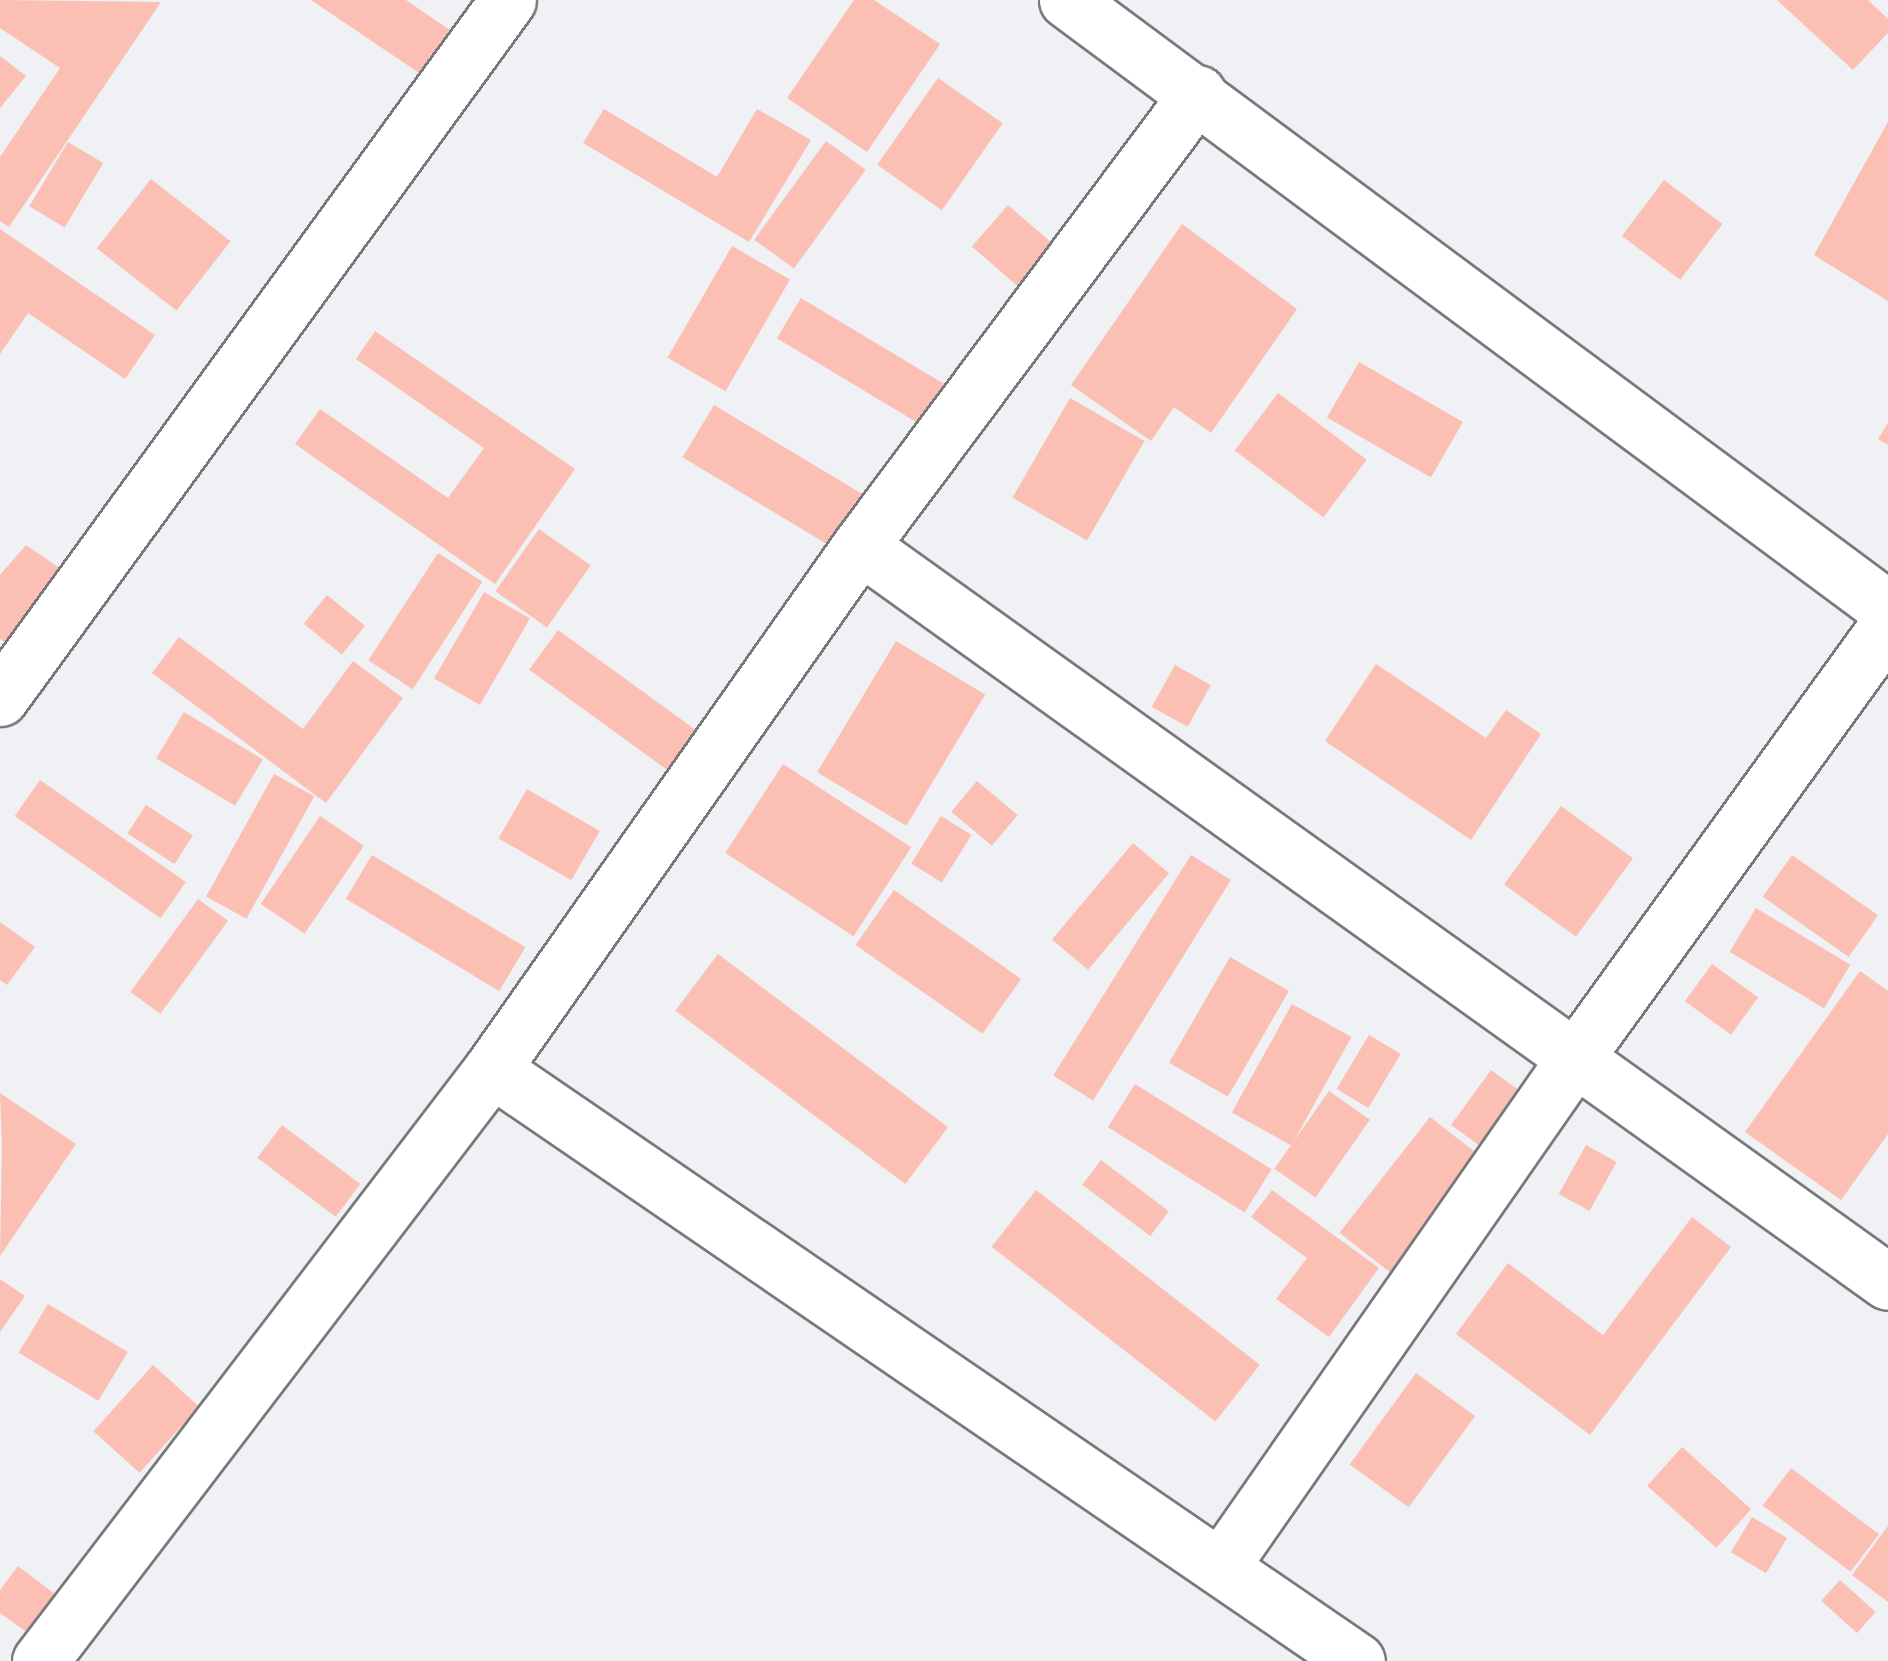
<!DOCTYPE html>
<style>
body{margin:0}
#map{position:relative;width:1888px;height:1661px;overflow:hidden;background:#eff1f4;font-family:"Work Sans",sans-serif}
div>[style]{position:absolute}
.building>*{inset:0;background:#fcbfb4;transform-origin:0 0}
.roads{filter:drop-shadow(2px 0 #78797d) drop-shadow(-2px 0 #78797d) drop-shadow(0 2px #78797d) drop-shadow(0 -2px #78797d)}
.minor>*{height:55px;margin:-27.5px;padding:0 27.5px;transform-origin:27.5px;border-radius:27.5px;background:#fff}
span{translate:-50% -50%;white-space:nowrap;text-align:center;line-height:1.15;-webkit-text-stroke:9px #fff;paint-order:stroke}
</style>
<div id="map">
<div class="building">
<div style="clip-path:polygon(0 0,161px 2px,9px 227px,0 221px,0 157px,60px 68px,0 28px)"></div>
<div style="clip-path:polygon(311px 0,406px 0,460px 37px,431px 81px)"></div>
<div style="clip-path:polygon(854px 0,874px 0,940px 44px,867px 152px,787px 98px)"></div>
<div style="clip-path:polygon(1777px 0,1868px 0,1888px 19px,1888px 33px,1853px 70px)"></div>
<div style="clip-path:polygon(0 56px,26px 76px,0 108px)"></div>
<div style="left:938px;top:78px;width:79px;height:106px;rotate:35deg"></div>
<div style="clip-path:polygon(604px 109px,717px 177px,757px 109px,811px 140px,749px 242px,583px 143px)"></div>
<div style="clip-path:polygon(1888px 122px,1888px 301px,1814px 255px)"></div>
<div style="left:826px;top:141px;width:49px;height:122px;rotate:36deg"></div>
<div style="left:68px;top:142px;width:41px;height:75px;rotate:31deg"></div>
<div style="left:151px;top:179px;width:101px;height:88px;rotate:38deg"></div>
<div style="left:1664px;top:180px;width:73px;height:70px;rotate:37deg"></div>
<div style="left:1008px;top:205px;width:60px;height:55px;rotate:41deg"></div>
<div style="clip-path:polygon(1182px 224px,1297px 309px,1211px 433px,1174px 407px,1151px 441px,1071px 385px)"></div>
<div style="clip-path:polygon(0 229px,155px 335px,125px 379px,28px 313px,0 354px)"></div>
<div style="left:732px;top:246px;width:67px;height:129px;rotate:30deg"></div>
<div style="left:801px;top:298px;width:167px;height:47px;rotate:31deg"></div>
<div style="clip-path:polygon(375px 331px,575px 469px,495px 584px,295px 444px,320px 409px,448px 498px,484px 448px,356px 359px)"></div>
<div style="left:1359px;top:362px;width:120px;height:64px;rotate:30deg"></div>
<div style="left:1278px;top:393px;width:111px;height:72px;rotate:37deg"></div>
<div style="left:1070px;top:398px;width:86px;height:115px;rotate:30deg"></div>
<div style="left:714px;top:405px;width:173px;height:61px;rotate:31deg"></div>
<div style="clip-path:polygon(1888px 423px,1888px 445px,1878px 439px)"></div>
<div style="left:539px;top:529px;width:63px;height:76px;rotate:35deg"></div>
<div style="clip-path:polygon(26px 545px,64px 571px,12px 647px,0 639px,0 575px)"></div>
<div style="left:438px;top:553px;width:53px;height:128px;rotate:33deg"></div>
<div style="left:484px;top:592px;width:53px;height:100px;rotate:30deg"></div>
<div style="left:327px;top:595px;width:49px;height:37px;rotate:39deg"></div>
<div style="left:558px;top:630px;width:172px;height:49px;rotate:36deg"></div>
<div style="clip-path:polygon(179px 637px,303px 729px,353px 661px,403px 698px,326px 803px,152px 673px)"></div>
<div style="left:896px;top:641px;width:104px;height:153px;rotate:31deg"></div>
<div style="clip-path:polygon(1376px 664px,1486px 738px,1506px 710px,1541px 734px,1471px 840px,1325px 741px)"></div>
<div style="left:1175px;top:665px;width:41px;height:48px;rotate:29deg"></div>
<div style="left:184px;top:712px;width:92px;height:54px;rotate:31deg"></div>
<div style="left:783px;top:764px;width:153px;height:106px;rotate:33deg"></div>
<div style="left:274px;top:774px;width:46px;height:140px;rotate:29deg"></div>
<div style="left:40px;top:780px;width:178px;height:44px;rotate:35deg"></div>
<div style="left:977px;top:781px;width:53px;height:40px;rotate:40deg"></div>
<div style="left:527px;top:789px;width:84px;height:57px;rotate:30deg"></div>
<div style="left:146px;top:805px;width:56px;height:34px;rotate:33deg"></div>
<div style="left:1561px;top:806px;width:89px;height:97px;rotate:36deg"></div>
<div style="left:320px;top:816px;width:53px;height:106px;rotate:34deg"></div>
<div style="left:941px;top:816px;width:36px;height:56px;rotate:32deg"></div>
<div style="left:1133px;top:843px;width:47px;height:126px;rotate:40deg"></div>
<div style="left:372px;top:855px;width:179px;height:51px;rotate:31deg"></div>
<div style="left:1191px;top:855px;width:47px;height:260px;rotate:32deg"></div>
<div style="left:1792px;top:855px;width:105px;height:51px;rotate:35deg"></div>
<div style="left:894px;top:890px;width:155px;height:67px;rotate:35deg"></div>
<div style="left:198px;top:899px;width:37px;height:115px;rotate:36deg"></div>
<div style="left:1756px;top:908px;width:110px;height:51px;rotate:31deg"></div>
<div style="clip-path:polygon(0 922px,35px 947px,7px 985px,0 980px)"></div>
<div style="left:718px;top:954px;width:288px;height:71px;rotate:37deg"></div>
<div style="left:1230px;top:957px;width:68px;height:122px;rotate:30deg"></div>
<div style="left:1712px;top:964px;width:57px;height:46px;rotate:36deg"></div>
<div style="clip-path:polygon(1860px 971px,1888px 991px,1888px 1134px,1841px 1200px,1745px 1132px)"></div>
<div style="left:1292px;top:1004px;width:68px;height:124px;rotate:29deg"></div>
<div style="left:1369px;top:1035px;width:37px;height:63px;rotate:31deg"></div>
<div style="left:1491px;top:1070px;width:43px;height:68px;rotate:36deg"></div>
<div style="left:1135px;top:1084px;width:161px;height:51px;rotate:32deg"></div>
<div style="left:1329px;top:1091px;width:50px;height:95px;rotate:35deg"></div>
<div style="clip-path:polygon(0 1093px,76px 1144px,0 1256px,2px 1146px)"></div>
<div style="left:1430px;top:1117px;width:70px;height:147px;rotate:38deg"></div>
<div style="left:282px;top:1125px;width:98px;height:41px;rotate:37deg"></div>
<div style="left:1586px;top:1145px;width:35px;height:56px;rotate:29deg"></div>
<div style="left:1101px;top:1160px;width:85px;height:31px;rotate:37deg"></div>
<div style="left:1036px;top:1190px;width:284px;height:72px;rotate:38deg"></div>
<div style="clip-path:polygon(1272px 1190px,1379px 1268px,1329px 1337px,1276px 1299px,1307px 1258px,1251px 1217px)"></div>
<div style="clip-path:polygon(1692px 1217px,1731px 1247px,1590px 1435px,1456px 1334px,1508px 1263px,1603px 1335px)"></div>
<div style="clip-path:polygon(0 1279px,25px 1296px,0 1332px)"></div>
<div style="left:48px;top:1304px;width:93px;height:57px;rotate:31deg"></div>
<div style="left:153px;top:1365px;width:62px;height:89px;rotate:42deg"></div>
<div style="left:1416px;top:1373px;width:73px;height:113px;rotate:36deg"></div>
<div style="left:1682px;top:1447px;width:93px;height:52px;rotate:42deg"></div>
<div style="left:1791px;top:1468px;width:110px;height:47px;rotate:37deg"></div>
<div style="left:1752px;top:1517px;width:41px;height:41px;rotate:31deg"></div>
<div style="clip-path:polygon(1888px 1526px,1888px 1602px,1852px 1575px)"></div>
<div style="clip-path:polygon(18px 1566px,56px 1595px,28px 1633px,0 1613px,0 1590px)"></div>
<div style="left:1840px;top:1580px;width:48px;height:28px;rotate:42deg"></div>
</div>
<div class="roads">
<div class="minor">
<div style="left:1067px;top:0;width:1022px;rotate:36.57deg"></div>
<div style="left:860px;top:546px;width:1264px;rotate:35.6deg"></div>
<div style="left:0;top:698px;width:863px;rotate:-53.95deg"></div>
<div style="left:492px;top:1069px;width:1048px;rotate:34.39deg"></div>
<div style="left:1221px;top:1566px;width:619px;rotate:-55.13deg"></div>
<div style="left:1575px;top:1058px;width:534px;rotate:-54.14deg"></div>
<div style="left:40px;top:1661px;width:745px;rotate:-52.64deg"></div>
<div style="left:492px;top:1069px;width:639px;rotate:-54.87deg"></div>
<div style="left:860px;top:546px;width:565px;rotate:-53.27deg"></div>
</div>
</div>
</div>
